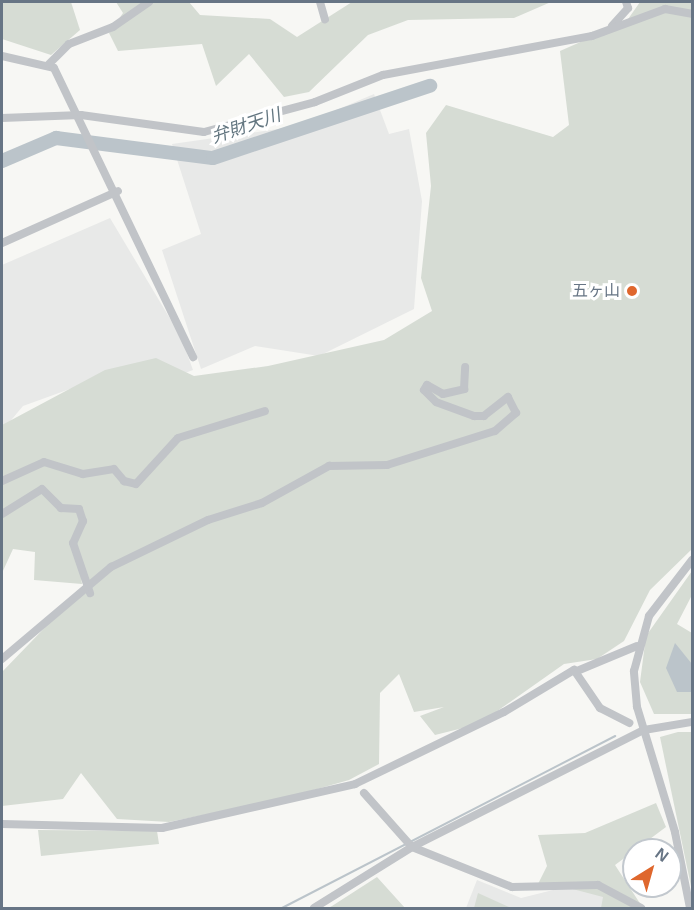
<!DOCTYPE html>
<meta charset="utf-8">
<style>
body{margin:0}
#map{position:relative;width:694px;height:910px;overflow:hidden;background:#f7f7f4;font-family:Arial,"Noto Sans JP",sans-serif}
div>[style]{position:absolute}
.built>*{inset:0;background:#e8e9e8}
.green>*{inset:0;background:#d6dcd4}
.water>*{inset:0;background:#bbc4ca}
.stream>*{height:2px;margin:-1px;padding:0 1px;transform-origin:1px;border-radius:1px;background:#bbc4ca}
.river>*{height:14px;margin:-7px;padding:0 7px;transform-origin:7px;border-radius:7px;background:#bbc4ca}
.minor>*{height:8px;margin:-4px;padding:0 4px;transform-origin:4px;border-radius:4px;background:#c1c4c8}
.dots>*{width:16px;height:16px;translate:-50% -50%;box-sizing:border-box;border:3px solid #fff;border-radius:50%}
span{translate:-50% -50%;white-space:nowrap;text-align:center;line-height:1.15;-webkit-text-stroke:6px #fff;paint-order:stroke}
.poi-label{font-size:16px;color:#677585}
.right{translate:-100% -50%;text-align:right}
.water-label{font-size:18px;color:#637680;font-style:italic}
.frame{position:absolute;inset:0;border:3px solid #677585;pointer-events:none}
.north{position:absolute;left:622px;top:838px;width:60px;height:60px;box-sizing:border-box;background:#fff;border:2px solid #c2c8ce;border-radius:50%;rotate:37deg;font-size:16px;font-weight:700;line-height:24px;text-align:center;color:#677585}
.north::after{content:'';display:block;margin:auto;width:21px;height:27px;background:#df672d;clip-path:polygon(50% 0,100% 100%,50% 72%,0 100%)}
</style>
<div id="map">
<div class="built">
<div style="clip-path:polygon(374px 94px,389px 134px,409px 129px,422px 201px,414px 309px,319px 356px,255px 346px,201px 369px,162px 250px,201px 234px,172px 144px,299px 126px)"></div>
<div style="clip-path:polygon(110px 218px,181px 337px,193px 370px,155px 384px,125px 369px,23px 406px,2px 431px,2px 265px)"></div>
<div style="clip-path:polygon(477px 880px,521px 898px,577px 884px,608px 896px,604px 908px,466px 908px)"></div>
</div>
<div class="green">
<div style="clip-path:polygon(2px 2px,71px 2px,80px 30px,51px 55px,2px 39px)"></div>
<div style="clip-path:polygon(116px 2px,189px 2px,200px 15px,270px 19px,297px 37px,352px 2px,551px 2px,514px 18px,408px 20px,368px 35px,309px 92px,284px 97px,249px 54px,216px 86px,202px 44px,118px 51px,109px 33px,123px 13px)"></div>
<div style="clip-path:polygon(640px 2px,692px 2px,692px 549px,650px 590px,624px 641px,597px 659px,564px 664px,479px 724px,435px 735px,420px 716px,444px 707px,414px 712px,399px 674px,380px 693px,379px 764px,349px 780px,282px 799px,169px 822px,117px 819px,81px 773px,63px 799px,2px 806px,2px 672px,84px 587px,81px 578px,82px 584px,34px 580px,35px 552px,13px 549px,2px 573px,2px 425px,105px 370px,156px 358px,194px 376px,268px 366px,384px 340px,432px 311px,421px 278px,431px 186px,426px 133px,446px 105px,553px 137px,569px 125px,560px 51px,626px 22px)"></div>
<div style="clip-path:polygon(692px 571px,692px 595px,677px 624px,692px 633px,692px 714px,654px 714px,640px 682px,646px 636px)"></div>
<div style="clip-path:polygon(678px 732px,692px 732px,692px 891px,660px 737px)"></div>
<div style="clip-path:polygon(656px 803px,666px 827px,615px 865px,643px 908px,601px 908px,603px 897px,565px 887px,536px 888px,547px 866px,538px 835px,585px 833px)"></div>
<div style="clip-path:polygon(38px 830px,157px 831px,159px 844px,41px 856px)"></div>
<div style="clip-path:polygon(377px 877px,405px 908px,328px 908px,332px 906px)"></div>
<div style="clip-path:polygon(478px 893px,511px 908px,474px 908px)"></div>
</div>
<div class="water">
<div style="clip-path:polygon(675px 643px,692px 664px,692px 692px,677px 692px,666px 668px)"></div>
</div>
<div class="stream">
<div style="left:282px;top:908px;width:375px;rotate:-27.3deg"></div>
</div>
<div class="river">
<div style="left:2px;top:161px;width:59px;rotate:-23.1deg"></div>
<div style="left:56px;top:138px;width:158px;rotate:7.3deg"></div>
<div style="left:213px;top:158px;width:229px;rotate:-18.4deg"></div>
</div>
<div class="minor">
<div style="left:320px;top:2px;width:18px;rotate:74deg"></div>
<div style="left:612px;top:26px;width:24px;rotate:-48deg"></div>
<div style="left:628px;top:8px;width:6px;rotate:-108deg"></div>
<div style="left:2px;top:56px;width:53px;rotate:13deg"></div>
<div style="left:54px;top:68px;width:321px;rotate:64.3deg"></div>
<div style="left:49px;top:64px;width:28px;rotate:-45deg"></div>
<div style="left:69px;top:44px;width:47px;rotate:-21.1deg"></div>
<div style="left:113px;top:27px;width:44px;rotate:-34.8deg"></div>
<div style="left:2px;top:118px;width:79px;rotate:-2.2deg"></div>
<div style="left:81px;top:115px;width:124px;rotate:7.9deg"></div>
<div style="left:204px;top:132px;width:115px;rotate:-15.1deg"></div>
<div style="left:315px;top:102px;width:73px;rotate:-21.7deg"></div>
<div style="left:383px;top:75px;width:213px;rotate:-10.6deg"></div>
<div style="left:592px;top:36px;width:78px;rotate:-20.3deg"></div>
<div style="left:665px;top:9px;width:27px;rotate:10deg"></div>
<div style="left:2px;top:243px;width:127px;rotate:-24.1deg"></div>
<div style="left:2px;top:481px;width:46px;rotate:-24.3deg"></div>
<div style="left:44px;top:462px;width:41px;rotate:17.1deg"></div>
<div style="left:83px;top:474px;width:31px;rotate:-9deg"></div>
<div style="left:114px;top:469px;width:16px;rotate:50deg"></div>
<div style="left:124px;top:481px;width:12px;rotate:14deg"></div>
<div style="left:136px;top:484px;width:62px;rotate:-47.6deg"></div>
<div style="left:178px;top:438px;width:91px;rotate:-17.2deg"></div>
<div style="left:2px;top:514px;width:47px;rotate:-32deg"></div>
<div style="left:42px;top:489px;width:27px;rotate:45deg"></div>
<div style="left:61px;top:508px;width:18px;rotate:3deg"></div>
<div style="left:79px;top:509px;width:13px;rotate:72deg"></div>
<div style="left:83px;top:521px;width:24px;rotate:114deg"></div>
<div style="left:73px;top:543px;width:53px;rotate:71.2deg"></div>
<div style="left:2px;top:659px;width:143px;rotate:-40.2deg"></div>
<div style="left:111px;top:567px;width:108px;rotate:-25.9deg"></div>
<div style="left:208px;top:520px;width:57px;rotate:-17.5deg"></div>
<div style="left:262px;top:503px;width:77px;rotate:-28.9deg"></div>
<div style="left:329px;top:466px;width:58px;rotate:-1deg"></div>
<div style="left:387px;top:465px;width:113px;rotate:-17.5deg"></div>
<div style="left:495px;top:431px;width:28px;rotate:-41deg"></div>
<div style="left:516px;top:413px;width:18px;rotate:-117deg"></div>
<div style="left:508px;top:397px;width:31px;rotate:142deg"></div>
<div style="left:484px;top:416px;width:10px;rotate:180deg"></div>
<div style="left:474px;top:416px;width:40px;rotate:-159.8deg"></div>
<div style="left:436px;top:402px;width:17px;rotate:-135deg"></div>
<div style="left:424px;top:390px;width:6px;rotate:-59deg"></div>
<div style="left:427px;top:385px;width:18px;rotate:29deg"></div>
<div style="left:443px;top:394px;width:22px;rotate:-13deg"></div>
<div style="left:464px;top:389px;width:22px;rotate:-87deg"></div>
<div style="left:577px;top:671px;width:65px;rotate:-22.6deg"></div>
<div style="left:364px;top:793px;width:72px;rotate:48.4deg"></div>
<div style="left:412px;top:847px;width:108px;rotate:21.8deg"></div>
<div style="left:512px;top:887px;width:86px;rotate:-1.3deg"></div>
<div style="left:598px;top:885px;width:49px;rotate:28.1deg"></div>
<div style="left:2px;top:824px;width:160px;rotate:1.4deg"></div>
<div style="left:162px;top:828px;width:198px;rotate:-12.8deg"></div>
<div style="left:355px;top:784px;width:165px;rotate:-25.8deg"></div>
<div style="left:504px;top:712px;width:82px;rotate:-31deg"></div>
<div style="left:574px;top:670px;width:46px;rotate:55.6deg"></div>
<div style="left:600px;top:708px;width:33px;rotate:27deg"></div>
<div style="left:314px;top:908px;width:115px;rotate:-31.9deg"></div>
<div style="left:412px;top:847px;width:260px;rotate:-26.8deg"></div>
<div style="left:644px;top:730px;width:49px;rotate:-9.5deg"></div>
<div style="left:690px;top:908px;width:77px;rotate:-101.2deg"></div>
<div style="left:675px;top:832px;width:131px;rotate:-106.9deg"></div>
<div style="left:637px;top:707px;width:36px;rotate:-95deg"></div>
<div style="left:634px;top:671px;width:57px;rotate:-74.7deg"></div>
<div style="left:649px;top:616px;width:71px;rotate:-52.5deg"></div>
</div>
<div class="dots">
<div style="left:632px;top:291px;background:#df672d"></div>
</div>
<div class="poi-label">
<span class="right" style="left:620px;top:291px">五ヶ山</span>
</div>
<div class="water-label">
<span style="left:246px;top:126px;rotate:-19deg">弁財天川</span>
</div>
<div class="frame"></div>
<div class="north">N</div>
</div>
